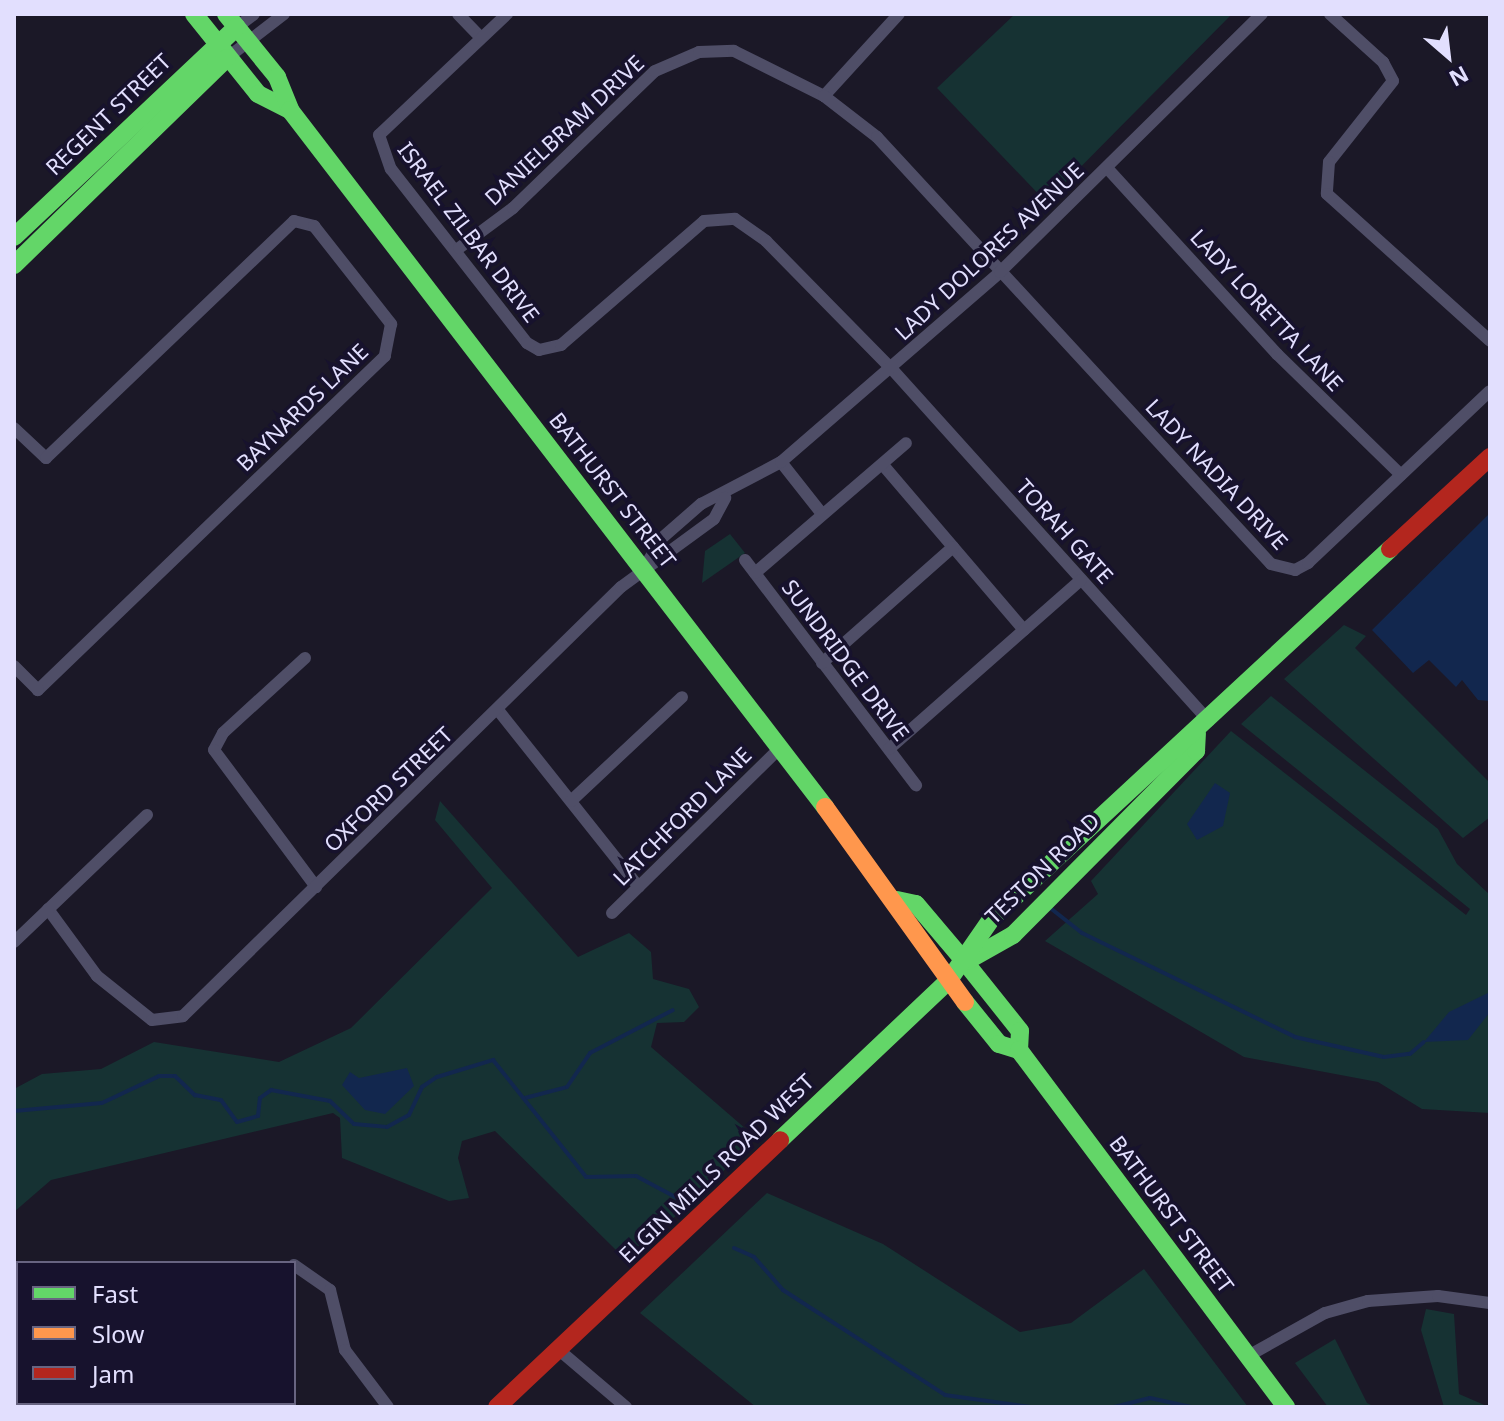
<!DOCTYPE html>
<style>
body{margin:0}
#map{position:relative;width:1504px;height:1421px;overflow:hidden;background:#1b1827;font-family:"Noto Sans",sans-serif}
div>[style]{position:absolute}
.green>*{inset:0;background:#163233}
.water>*{inset:0;background:#12274e}
.stream>*{height:4px;margin:-2px;padding:0 2px;transform-origin:2px;border-radius:2px;background:#12274e}
.street>*{height:12px;margin:-6px;padding:0 6px;transform-origin:6px;border-radius:6px;background:#4f4e67}
.fast>*{height:18px;margin:-9px;padding:0 9px;transform-origin:9px;border-radius:9px;background:#63d668}
.slow>*{height:18px;margin:-9px;padding:0 9px;transform-origin:9px;border-radius:9px;background:#ff974d}
.jam>*{height:18px;margin:-9px;padding:0 9px;transform-origin:9px;border-radius:9px;background:#b3261e}
span{translate:-50% -50%;white-space:nowrap;text-align:center;line-height:1.15;-webkit-text-stroke:7px #17122d;paint-order:stroke}
.street-label{font-size:22px;color:#e2dffe}
.frame{position:absolute;inset:0;border:16px solid #e2dffe;pointer-events:none}
.legend{position:absolute;left:16px;top:1261px;width:280px;height:144px;box-sizing:border-box;background:#17122d;border:2px solid #686481;margin:0;padding:10px 14px;list-style:none;font-size:24px;color:#e2dffe}
.legend li{display:flex;align-items:center;gap:16px;height:40px}
.legend b{width:40px;border:2px solid #686481}
.north{position:absolute;left:1408px;top:16px;width:80px;height:80px;-webkit-text-stroke:6px #17122d;paint-order:stroke;rotate:152deg;font-size:22px;font-weight:700;line-height:32px;text-align:center;color:#e2dffe}
.north::after{content:'';display:block;margin:auto;width:28px;height:36px;background:#e2dffe;clip-path:polygon(50% 0,100% 100%,50% 72%,0 100%)}
</style>
<div id="map">
<div class="green">
<div style="clip-path:polygon(1015px 14px,1232px 14px,1046px 202px,937px 88px)"></div>
<div style="clip-path:polygon(730px 534px,745px 553px,702px 583px,705px 551px)"></div>
<div style="clip-path:polygon(1344px 625px,1366px 636px,1355px 648px,1490px 783px,1490px 817px,1463px 838px,1284px 679px)"></div>
<div style="clip-path:polygon(1271px 696px,1438px 829px,1457px 864px,1490px 895px,1490px 1113px,1422px 1109px,1378px 1082px,1244px 1057px,1045px 941px,1098px 894px,1091px 881px,1231px 731px,1466px 915px,1470px 909px,1241px 724px)"></div>
<div style="clip-path:polygon(440px 801px,578px 957px,629px 933px,651px 952px,653px 979px,689px 989px,699px 1007px,684px 1022px,657px 1023px,651px 1047px,753px 1135px,708px 1190px,635px 1249px,616px 1250px,495px 1131px,462px 1141px,458px 1158px,469px 1198px,449px 1201px,342px 1158px,340px 1118px,333px 1113px,51px 1180px,14px 1212px,14px 1089px,42px 1074px,101px 1069px,154px 1042px,279px 1062px,351px 1028px,492px 888px,435px 820px)"></div>
<div style="clip-path:polygon(767px 1193px,883px 1244px,1020px 1332px,1071px 1323px,1144px 1269px,1248px 1407px,756px 1407px,640px 1313px)"></div>
<div style="clip-path:polygon(1426px 1309px,1454px 1314px,1459px 1394px,1489px 1407px,1444px 1407px,1421px 1330px)"></div>
<div style="clip-path:polygon(1335px 1339px,1367px 1403px,1375px 1407px,1328px 1407px,1295px 1363px)"></div>
</div>
<div class="water">
<div style="clip-path:polygon(1490px 513px,1490px 701px,1478px 700px,1462px 680px,1456px 687px,1429px 660px,1413px 673px,1372px 630px)"></div>
<div style="clip-path:polygon(1215px 783px,1230px 793px,1223px 826px,1197px 840px,1187px 824px)"></div>
<div style="clip-path:polygon(1490px 992px,1490px 1012px,1468px 1040px,1424px 1042px,1449px 1012px)"></div>
<div style="clip-path:polygon(407px 1068px,414px 1086px,385px 1114px,365px 1110px,342px 1085px,350px 1072px,359px 1078px)"></div>
</div>
<div class="stream">
<div style="left:1049px;top:907px;width:42px;rotate:38.2deg"></div>
<div style="left:1082px;top:933px;width:237px;rotate:26deg"></div>
<div style="left:1295px;top:1037px;width:91px;rotate:12.7deg"></div>
<div style="left:1384px;top:1057px;width:26px;rotate:-7deg"></div>
<div style="left:1410px;top:1054px;width:18px;rotate:-41deg"></div>
<div style="left:525px;top:1098px;width:43px;rotate:-14.7deg"></div>
<div style="left:567px;top:1087px;width:41px;rotate:-55.9deg"></div>
<div style="left:590px;top:1053px;width:93px;rotate:-27.4deg"></div>
<div style="left:14px;top:1111px;width:88px;rotate:-5.2deg"></div>
<div style="left:102px;top:1103px;width:63px;rotate:-25.3deg"></div>
<div style="left:159px;top:1076px;width:16px"></div>
<div style="left:175px;top:1076px;width:28px;rotate:44deg"></div>
<div style="left:195px;top:1095px;width:26px;rotate:11deg"></div>
<div style="left:221px;top:1100px;width:27px;rotate:54deg"></div>
<div style="left:237px;top:1122px;width:22px;rotate:-16deg"></div>
<div style="left:258px;top:1116px;width:18px;rotate:-84deg"></div>
<div style="left:260px;top:1098px;width:14px;rotate:-36deg"></div>
<div style="left:271px;top:1090px;width:60px;rotate:10.6deg"></div>
<div style="left:330px;top:1101px;width:33px;rotate:44deg"></div>
<div style="left:354px;top:1124px;width:33px;rotate:5deg"></div>
<div style="left:387px;top:1127px;width:25px;rotate:-29deg"></div>
<div style="left:409px;top:1115px;width:31px;rotate:-65deg"></div>
<div style="left:422px;top:1087px;width:18px;rotate:-34deg"></div>
<div style="left:437px;top:1077px;width:59px;rotate:-16.9deg"></div>
<div style="left:493px;top:1060px;width:149px;rotate:51.5deg"></div>
<div style="left:586px;top:1177px;width:50px;rotate:-1.1deg"></div>
<div style="left:636px;top:1176px;width:51px;rotate:28.1deg"></div>
<div style="left:734px;top:1248px;width:22px;rotate:24deg"></div>
<div style="left:754px;top:1257px;width:44px;rotate:48.7deg"></div>
<div style="left:783px;top:1290px;width:193px;rotate:32.9deg"></div>
<div style="left:945px;top:1395px;width:86px;rotate:8deg"></div>
<div style="left:1114px;top:1407px;width:37px;rotate:-14deg"></div>
<div style="left:1150px;top:1398px;width:42px;rotate:12.4deg"></div>
</div>
<div class="street">
<div style="left:458px;top:14px;width:33px;rotate:46deg"></div>
<div style="left:507px;top:14px;width:176px;rotate:136.6deg"></div>
<div style="left:379px;top:135px;width:36px;rotate:71deg"></div>
<div style="left:391px;top:169px;width:221px;rotate:52deg"></div>
<div style="left:527px;top:343px;width:14px;rotate:30deg"></div>
<div style="left:539px;top:350px;width:23px;rotate:-13deg"></div>
<div style="left:561px;top:345px;width:189px;rotate:-40.9deg"></div>
<div style="left:704px;top:221px;width:31px;rotate:-4deg"></div>
<div style="left:735px;top:219px;width:38px;rotate:35deg"></div>
<div style="left:766px;top:241px;width:178px;rotate:45.5deg"></div>
<div style="left:891px;top:368px;width:475px;rotate:48deg"></div>
<div style="left:1330px;top:14px;width:72px;rotate:42.2deg"></div>
<div style="left:1383px;top:62px;width:21px;rotate:62deg"></div>
<div style="left:1393px;top:81px;width:103px;rotate:128.3deg"></div>
<div style="left:1329px;top:162px;width:32px;rotate:94deg"></div>
<div style="left:1327px;top:194px;width:219px;rotate:42deg"></div>
<div style="left:237px;top:27px;width:21px;rotate:-37deg"></div>
<div style="left:227px;top:58px;width:72px;rotate:-37.7deg"></div>
<div style="left:824px;top:96px;width:111px;rotate:-47.6deg"></div>
<div style="left:1108px;top:169px;width:251px;rotate:47.6deg"></div>
<div style="left:1277px;top:354px;width:173px;rotate:44.3deg"></div>
<div style="left:459px;top:248px;width:67px;rotate:-36.5deg"></div>
<div style="left:513px;top:208px;width:197px;rotate:-44deg"></div>
<div style="left:655px;top:71px;width:48px;rotate:-23.4deg"></div>
<div style="left:699px;top:52px;width:35px;rotate:-2deg"></div>
<div style="left:734px;top:51px;width:101px;rotate:26.6deg"></div>
<div style="left:824px;top:96px;width:67px;rotate:37.7deg"></div>
<div style="left:877px;top:137px;width:581px;rotate:47.3deg"></div>
<div style="left:1271px;top:564px;width:25px;rotate:14deg"></div>
<div style="left:1295px;top:570px;width:15px;rotate:-28deg"></div>
<div style="left:1308px;top:563px;width:250px;rotate:-43.4deg"></div>
<div style="left:14px;top:428px;width:44px;rotate:43.2deg"></div>
<div style="left:46px;top:458px;width:343px;rotate:-43.7deg"></div>
<div style="left:294px;top:221px;width:21px;rotate:14deg"></div>
<div style="left:314px;top:226px;width:125px;rotate:51.8deg"></div>
<div style="left:391px;top:324px;width:33px;rotate:101deg"></div>
<div style="left:385px;top:356px;width:482px;rotate:136.1deg"></div>
<div style="left:38px;top:690px;width:34px;rotate:-135deg"></div>
<div style="left:781px;top:462px;width:66px;rotate:51.7deg"></div>
<div style="left:883px;top:465px;width:217px;rotate:49.5deg"></div>
<div style="left:745px;top:560px;width:283px;rotate:52.8deg"></div>
<div style="left:644px;top:568px;width:35px;rotate:-59deg"></div>
<div style="left:662px;top:538px;width:52px;rotate:-41.1deg"></div>
<div style="left:701px;top:504px;width:90px;rotate:-27.7deg"></div>
<div style="left:781px;top:462px;width:290px;rotate:-40.9deg"></div>
<div style="left:1000px;top:272px;width:368px;rotate:-44.6deg"></div>
<div style="left:755px;top:573px;width:199px;rotate:-40.7deg"></div>
<div style="left:305px;top:658px;width:111px;rotate:137.6deg"></div>
<div style="left:223px;top:733px;width:19px;rotate:118deg"></div>
<div style="left:214px;top:750px;width:171px;rotate:53.3deg"></div>
<div style="left:822px;top:663px;width:175px;rotate:-41.5deg"></div>
<div style="left:498px;top:710px;width:226px;rotate:51.5deg"></div>
<div style="left:889px;top:749px;width:256px;rotate:-41.4deg"></div>
<div style="left:571px;top:801px;width:152px;rotate:-43.1deg"></div>
<div style="left:48px;top:909px;width:83px;rotate:53.8deg"></div>
<div style="left:97px;top:976px;width:70px;rotate:38.7deg"></div>
<div style="left:152px;top:1020px;width:31px;rotate:-7deg"></div>
<div style="left:183px;top:1016px;width:613px;rotate:-44.41deg"></div>
<div style="left:621px;top:587px;width:115px;rotate:-36.2deg"></div>
<div style="left:714px;top:519px;width:24px;rotate:-62deg"></div>
<div style="left:612px;top:913px;width:235px;rotate:-44.5deg"></div>
<div style="left:14px;top:942px;width:184px;rotate:-43.7deg"></div>
<div style="left:294px;top:1265px;width:44px;rotate:34.8deg"></div>
<div style="left:330px;top:1290px;width:62px;rotate:76deg"></div>
<div style="left:345px;top:1350px;width:71px;rotate:53deg"></div>
<div style="left:559px;top:1350px;width:88px;rotate:40.4deg"></div>
<div style="left:1248px;top:1356px;width:88px;rotate:-29.2deg"></div>
<div style="left:1325px;top:1313px;width:45px;rotate:-15.6deg"></div>
<div style="left:1368px;top:1301px;width:70px;rotate:-4.1deg"></div>
<div style="left:1438px;top:1296px;width:52px;rotate:7.7deg"></div>
<div style="left:112px;top:1403px;width:5px;rotate:53deg"></div>
</div>
<div class="fast">
<div style="left:194px;top:14px;width:102px;rotate:51.3deg"></div>
<div style="left:258px;top:94px;width:36px;rotate:27deg"></div>
<div style="left:226px;top:14px;width:81px;rotate:51deg"></div>
<div style="left:277px;top:77px;width:35px;rotate:68deg"></div>
<div style="left:290px;top:110px;width:879px;rotate:52.49deg"></div>
<div style="left:14px;top:237px;width:306px;rotate:-43.3deg"></div>
<div style="left:14px;top:265px;width:297px;rotate:-44.2deg"></div>
<div style="left:897px;top:900px;width:19px;rotate:12deg"></div>
<div style="left:916px;top:904px;width:76px;rotate:49.8deg"></div>
<div style="left:965px;top:962px;width:88px;rotate:51.4deg"></div>
<div style="left:1020px;top:1031px;width:19px;rotate:93deg"></div>
<div style="left:967px;top:961px;width:53px;rotate:-29.5deg"></div>
<div style="left:1013px;top:935px;width:260px;rotate:-45.2deg"></div>
<div style="left:1196px;top:751px;width:18px;rotate:-87deg"></div>
<div style="left:965px;top:1002px;width:54px;rotate:51deg"></div>
<div style="left:999px;top:1044px;width:21px;rotate:17deg"></div>
<div style="left:1019px;top:1050px;width:446px;rotate:53.2deg"></div>
<div style="left:780px;top:1140px;width:233px;rotate:-43.4deg"></div>
<div style="left:949px;top:980px;width:75px;rotate:-55.3deg"></div>
<div style="left:992px;top:918px;width:543px;rotate:-42.83deg"></div>
</div>
<div class="slow">
<div style="left:825px;top:807px;width:240px;rotate:54.3deg"></div>
</div>
<div class="jam">
<div style="left:1390px;top:549px;width:136px;rotate:-42.6deg"></div>
<div style="left:497px;top:1407px;width:389px;rotate:-43.3deg"></div>
</div>
<div class="street-label">
<span style="left:108px;top:114px;rotate:-44deg">REGENT STREET</span>
<span style="left:564px;top:130px;rotate:-43deg">DANIELBRAM DRIVE</span>
<span style="left:469px;top:232px;rotate:53deg">ISRAEL ZILBAR DRIVE</span>
<span style="left:989px;top:251px;rotate:-43deg">LADY DOLORES AVENUE</span>
<span style="left:1267px;top:310px;rotate:47deg">LADY LORETTA LANE</span>
<span style="left:302px;top:407px;rotate:-44deg">BAYNARDS LANE</span>
<span style="left:1217px;top:474px;rotate:47deg">LADY NADIA DRIVE</span>
<span style="left:613px;top:490px;rotate:52deg">BATHURST STREET</span>
<span style="left:1065px;top:531px;rotate:48deg">TORAH GATE</span>
<span style="left:846px;top:660px;rotate:53deg">SUNDRIDGE DRIVE</span>
<span style="left:388px;top:789px;rotate:-44deg">OXFORD STREET</span>
<span style="left:682px;top:816px;rotate:-45deg">LATCHFORD LANE</span>
<span style="left:1042px;top:868px;rotate:-44deg">TESTON ROAD</span>
<span style="left:716px;top:1168px;rotate:-44deg">ELGIN MILLS ROAD WEST</span>
<span style="left:1172px;top:1214px;rotate:53deg">BATHURST STREET</span>
</div>
<div class="frame"></div>
<ul class="legend">
<li><b style="height:10px;background:#63d668"></b>Fast</li>
<li><b style="height:10px;background:#ff974d"></b>Slow</li>
<li><b style="height:10px;background:#b3261e"></b>Jam</li>
</ul>
<div class="north">N</div>
</div>
